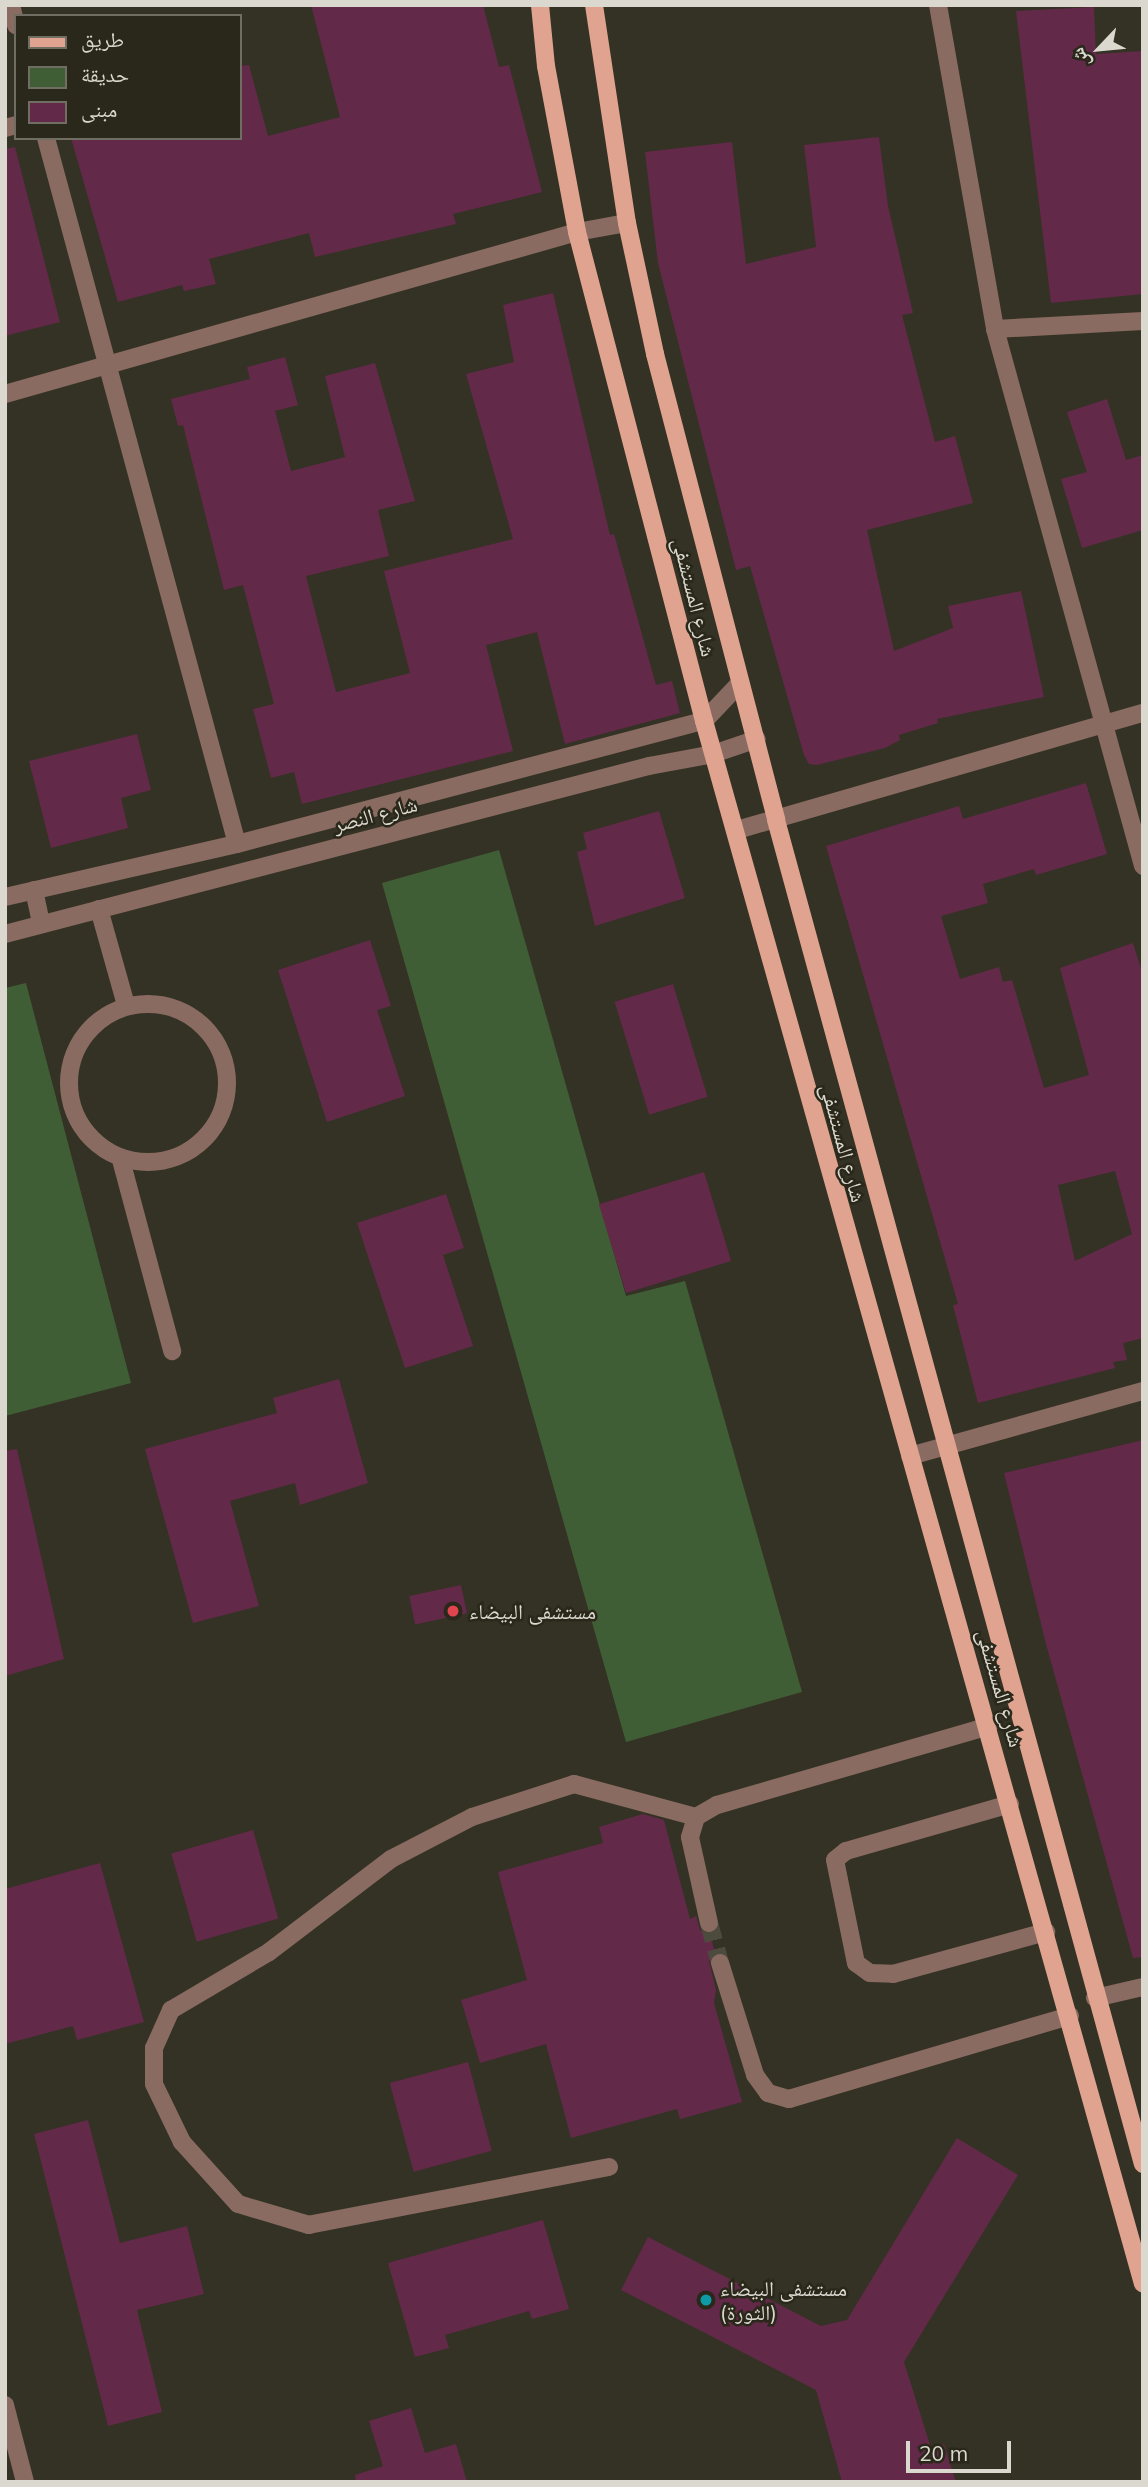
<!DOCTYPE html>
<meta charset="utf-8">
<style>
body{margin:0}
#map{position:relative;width:1148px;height:2487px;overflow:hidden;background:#343224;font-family:Mulish,"Noto Naskh Arabic",sans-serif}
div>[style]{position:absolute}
.green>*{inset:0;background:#405e36}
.building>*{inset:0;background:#632949;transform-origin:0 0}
.minor-tunnel>*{height:18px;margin-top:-9px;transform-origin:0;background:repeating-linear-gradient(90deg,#4d4b3e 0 18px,transparent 0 27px)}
.minor>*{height:18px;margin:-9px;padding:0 9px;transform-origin:9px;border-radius:9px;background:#896b61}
.minor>.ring{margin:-9px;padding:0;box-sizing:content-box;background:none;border:18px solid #896b61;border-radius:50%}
.major>*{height:18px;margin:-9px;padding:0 9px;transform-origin:9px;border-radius:9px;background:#e0a38f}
.dots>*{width:19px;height:19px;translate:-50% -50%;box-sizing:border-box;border:4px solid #2a281a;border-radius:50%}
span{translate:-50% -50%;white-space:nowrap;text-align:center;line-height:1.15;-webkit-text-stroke:5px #2a281a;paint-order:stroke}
.street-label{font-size:21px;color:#dad8cf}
.poi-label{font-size:21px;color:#dad8cf}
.left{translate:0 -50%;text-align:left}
.frame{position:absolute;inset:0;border:7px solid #dad8cf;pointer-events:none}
.legend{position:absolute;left:14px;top:14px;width:228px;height:126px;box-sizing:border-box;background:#2a281a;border:2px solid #706e62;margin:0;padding:9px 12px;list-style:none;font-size:21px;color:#dad8cf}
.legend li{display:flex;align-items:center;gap:14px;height:35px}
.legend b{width:35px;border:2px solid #706e62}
.north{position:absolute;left:1064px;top:14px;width:70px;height:70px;-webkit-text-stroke:5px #2a281a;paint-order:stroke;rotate:244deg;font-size:19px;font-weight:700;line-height:28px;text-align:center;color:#dad8cf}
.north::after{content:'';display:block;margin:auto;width:24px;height:32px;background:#dad8cf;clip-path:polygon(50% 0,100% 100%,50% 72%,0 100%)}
.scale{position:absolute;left:906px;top:2441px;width:105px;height:32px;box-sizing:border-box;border:4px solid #dad8cf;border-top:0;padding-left:9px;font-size:21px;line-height:24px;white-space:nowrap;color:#dad8cf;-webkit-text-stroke:5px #2a281a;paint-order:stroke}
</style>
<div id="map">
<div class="green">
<div style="clip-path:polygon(499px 850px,626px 1296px,685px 1281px,802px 1692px,626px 1742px,382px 883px)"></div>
<div style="clip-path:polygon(26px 983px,131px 1383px,5px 1416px,5px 988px)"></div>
</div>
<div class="building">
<div style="clip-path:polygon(311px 5px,483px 5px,499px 67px,509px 65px,542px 192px,453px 214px,456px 224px,315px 257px,309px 233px,209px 259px,216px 284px,184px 291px,182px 285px,118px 302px,71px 138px,240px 138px,240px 66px,249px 65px,268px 136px,340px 117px)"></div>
<div style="clip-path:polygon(1094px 7px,1096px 54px,1143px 51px,1143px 294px,1051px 303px,1016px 11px)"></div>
<div style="clip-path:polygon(879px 137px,888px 206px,913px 313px,902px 315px,935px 442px,955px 436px,973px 503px,867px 530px,894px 651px,953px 628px,948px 606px,1021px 591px,1044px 697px,937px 719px,938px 723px,899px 735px,900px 740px,885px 748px,817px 765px,809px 764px,804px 755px,750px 566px,736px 570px,658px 263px,645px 152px,732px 142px,746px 264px,816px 247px,804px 145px)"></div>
<div style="clip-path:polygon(15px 147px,60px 322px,5px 336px,5px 149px)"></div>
<div style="clip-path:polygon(553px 293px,610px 535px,614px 534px,656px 685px,672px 681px,680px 713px,565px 744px,537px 632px,486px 645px,513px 751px,302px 804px,294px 772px,271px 778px,253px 709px,274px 704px,243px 585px,224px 590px,183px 425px,178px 426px,171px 399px,250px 379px,247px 367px,285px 357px,298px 405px,275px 411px,291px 471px,345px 457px,325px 376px,375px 363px,415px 501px,378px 510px,389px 556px,306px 576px,336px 692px,410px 673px,384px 571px,513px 539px,466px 374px,514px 362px,503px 305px)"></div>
<div style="clip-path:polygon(1107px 399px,1126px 460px,1143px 455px,1143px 530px,1082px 548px,1061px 479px,1087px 472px,1067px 412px)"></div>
<div style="clip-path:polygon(137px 734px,151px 790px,121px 798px,128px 828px,51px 848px,29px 761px)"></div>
<div style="clip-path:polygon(evenodd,1086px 783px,1107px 854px,1036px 875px,1034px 869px,983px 884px,988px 903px,941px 916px,960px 979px,999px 967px,1003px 982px,1012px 980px,1044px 1088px,1089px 1075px,1060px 968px,1133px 943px,1143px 975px,1143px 1338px,1123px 1343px,1127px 1360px,1113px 1362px,1115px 1368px,978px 1403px,953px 1305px,958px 1304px,826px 846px,959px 806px,963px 819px,1086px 783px,1115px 1171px,1132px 1234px,1075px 1261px,1058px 1185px,1115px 1171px)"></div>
<div style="clip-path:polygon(659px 811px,685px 898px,595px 926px,577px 852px,587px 849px,583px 833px)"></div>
<div style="clip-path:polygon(370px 940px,391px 1006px,377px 1010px,405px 1096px,327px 1122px,278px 970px)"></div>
<div style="left:673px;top:984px;width:118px;height:61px;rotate:73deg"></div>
<div style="left:704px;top:1172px;width:93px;height:110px;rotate:73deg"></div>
<div style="clip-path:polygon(446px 1194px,464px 1248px,443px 1255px,473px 1346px,405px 1368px,357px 1223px)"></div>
<div style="clip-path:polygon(339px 1379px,368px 1483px,300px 1505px,295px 1483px,230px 1501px,259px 1606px,193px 1623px,145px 1449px,277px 1413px,273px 1398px)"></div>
<div style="clip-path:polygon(1143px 1440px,1143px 1957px,1133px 1958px,1046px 1644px,1004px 1473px)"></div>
<div style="clip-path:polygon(17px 1449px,64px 1659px,5px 1676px,5px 1451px)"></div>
<div style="left:461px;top:1585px;width:29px;height:53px;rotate:78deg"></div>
<div style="clip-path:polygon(643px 1814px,664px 1820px,690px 1919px,696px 1916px,700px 1930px,710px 1934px,715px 1953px,709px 1961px,716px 1990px,714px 2003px,742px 2102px,680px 2119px,677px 2109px,571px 2138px,546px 2044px,480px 2063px,461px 2000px,527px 1980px,498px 1872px,603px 1843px,599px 1827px)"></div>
<div style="left:253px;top:1830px;width:92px;height:85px;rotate:74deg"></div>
<div style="clip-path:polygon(100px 1863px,144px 2022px,77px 2040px,73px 2026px,5px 2044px,5px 1889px)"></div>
<div style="left:468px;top:2062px;width:92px;height:81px;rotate:75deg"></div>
<div style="clip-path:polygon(88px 2120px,120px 2243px,187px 2226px,204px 2294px,137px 2310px,162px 2412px,108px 2426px,34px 2134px)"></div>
<div style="clip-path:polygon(957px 2138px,1018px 2175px,904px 2362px,931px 2448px,944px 2444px,956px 2482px,842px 2482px,816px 2390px,621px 2290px,648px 2237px,821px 2326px,847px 2320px)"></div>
<div style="clip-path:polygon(543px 2220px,569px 2309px,532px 2319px,529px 2311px,445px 2335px,449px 2348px,415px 2357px,388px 2263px)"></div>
<div style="clip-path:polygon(411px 2408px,425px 2453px,456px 2444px,467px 2482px,356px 2482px,355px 2475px,383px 2466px,369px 2421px)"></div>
</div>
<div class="minor-tunnel">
<div style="left:709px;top:1923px;width:41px;rotate:74.6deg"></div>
</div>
<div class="minor">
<div style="left:11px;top:5px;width:21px;rotate:76deg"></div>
<div style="left:938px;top:5px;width:329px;rotate:80deg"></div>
<div style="left:995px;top:329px;width:557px;rotate:74.59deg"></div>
<div style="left:5px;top:128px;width:11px;rotate:-15deg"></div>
<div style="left:46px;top:138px;width:731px;rotate:74.86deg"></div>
<div style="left:995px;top:329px;width:148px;rotate:-3.1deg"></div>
<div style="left:5px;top:394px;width:594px;rotate:-15.81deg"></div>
<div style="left:577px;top:232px;width:51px;rotate:-10.2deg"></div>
<div style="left:737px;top:830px;width:423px;rotate:-16.1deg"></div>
<div style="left:34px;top:890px;width:35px;rotate:78deg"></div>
<div style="left:5px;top:897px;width:238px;rotate:-12.9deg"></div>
<div style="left:237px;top:844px;width:483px;rotate:-14.8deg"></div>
<div style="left:704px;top:721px;width:52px;rotate:-46.5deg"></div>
<div style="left:99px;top:909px;width:100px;rotate:74.3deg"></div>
<div style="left:5px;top:934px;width:666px;rotate:-14.62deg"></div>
<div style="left:649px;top:766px;width:65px;rotate:-10.6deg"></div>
<div style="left:713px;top:754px;width:46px;rotate:-18.8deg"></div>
<div class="ring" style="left:69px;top:1004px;width:140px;height:140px"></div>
<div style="left:121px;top:1160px;width:198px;rotate:75deg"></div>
<div style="left:910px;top:1456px;width:242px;rotate:-15.6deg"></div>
<div style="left:1010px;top:1804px;width:171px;rotate:164deg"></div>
<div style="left:846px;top:1851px;width:14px;rotate:141deg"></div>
<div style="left:835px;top:1860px;width:105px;rotate:78.5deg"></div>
<div style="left:856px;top:1963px;width:17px;rotate:36deg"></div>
<div style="left:870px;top:1973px;width:23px;rotate:2deg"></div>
<div style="left:893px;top:1974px;width:159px;rotate:-15.4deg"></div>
<div style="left:709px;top:1923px;width:88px;rotate:-102.5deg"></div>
<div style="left:690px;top:1837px;width:21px;rotate:-73deg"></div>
<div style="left:696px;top:1817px;width:24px;rotate:-30deg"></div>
<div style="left:717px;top:1805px;width:283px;rotate:-16.2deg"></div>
<div style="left:720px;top:1963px;width:117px;rotate:72.6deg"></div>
<div style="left:755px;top:2075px;width:22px;rotate:54deg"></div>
<div style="left:768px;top:2093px;width:22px;rotate:16deg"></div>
<div style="left:789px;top:2099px;width:293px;rotate:-16.5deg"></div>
<div style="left:1095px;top:1998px;width:49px;rotate:-12.9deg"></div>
<div style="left:609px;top:2167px;width:306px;rotate:169.1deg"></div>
<div style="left:309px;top:2225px;width:74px;rotate:-163.5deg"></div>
<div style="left:238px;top:2204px;width:84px;rotate:-132.1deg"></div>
<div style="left:182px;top:2142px;width:64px;rotate:-115.8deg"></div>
<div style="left:154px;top:2084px;width:36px;rotate:-90deg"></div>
<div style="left:154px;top:2048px;width:42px;rotate:-65.9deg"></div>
<div style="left:171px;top:2010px;width:114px;rotate:-30.6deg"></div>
<div style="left:269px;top:1952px;width:153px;rotate:-37.3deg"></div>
<div style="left:391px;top:1859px;width:91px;rotate:-27.4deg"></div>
<div style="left:472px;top:1817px;width:107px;rotate:-17.9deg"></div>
<div style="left:574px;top:1784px;width:126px;rotate:15.1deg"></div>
<div style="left:5px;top:2405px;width:80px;rotate:75.4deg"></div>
</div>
<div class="major">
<div style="left:540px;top:5px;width:61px;rotate:84.4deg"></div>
<div style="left:546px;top:66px;width:169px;rotate:79.4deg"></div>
<div style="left:577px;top:232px;width:505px;rotate:75.44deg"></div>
<div style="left:704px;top:721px;width:1623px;rotate:74.31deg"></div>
<div style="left:594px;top:5px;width:220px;rotate:81.4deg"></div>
<div style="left:627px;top:223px;width:134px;rotate:77.9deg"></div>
<div style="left:655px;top:354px;width:481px;rotate:75.4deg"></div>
<div style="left:776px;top:820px;width:1393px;rotate:74.73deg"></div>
</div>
<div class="dots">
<div style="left:453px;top:1611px;background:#e0444e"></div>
<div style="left:706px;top:2300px;background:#0f9aa8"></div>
</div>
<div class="street-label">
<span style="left:695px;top:597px;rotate:76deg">شارع المستشفى</span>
<span style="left:375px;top:814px;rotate:-15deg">شارع النصر</span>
<span style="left:844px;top:1143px;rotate:75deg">شارع المستشفى</span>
<span style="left:1001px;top:1688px;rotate:74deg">شارع المستشفى</span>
</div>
<div class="poi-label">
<span class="left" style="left:469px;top:1611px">مستشفى البيضاء</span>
<span class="left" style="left:720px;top:2300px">مستشفى البيضاء<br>(الثورة)</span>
</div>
<div class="frame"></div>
<ul class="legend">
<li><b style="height:9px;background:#e0a38f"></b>طريق</li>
<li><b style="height:19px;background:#405e36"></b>حديقة</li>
<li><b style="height:19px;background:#632949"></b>مبنى</li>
</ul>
<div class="north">ش</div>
<div class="scale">20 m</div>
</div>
